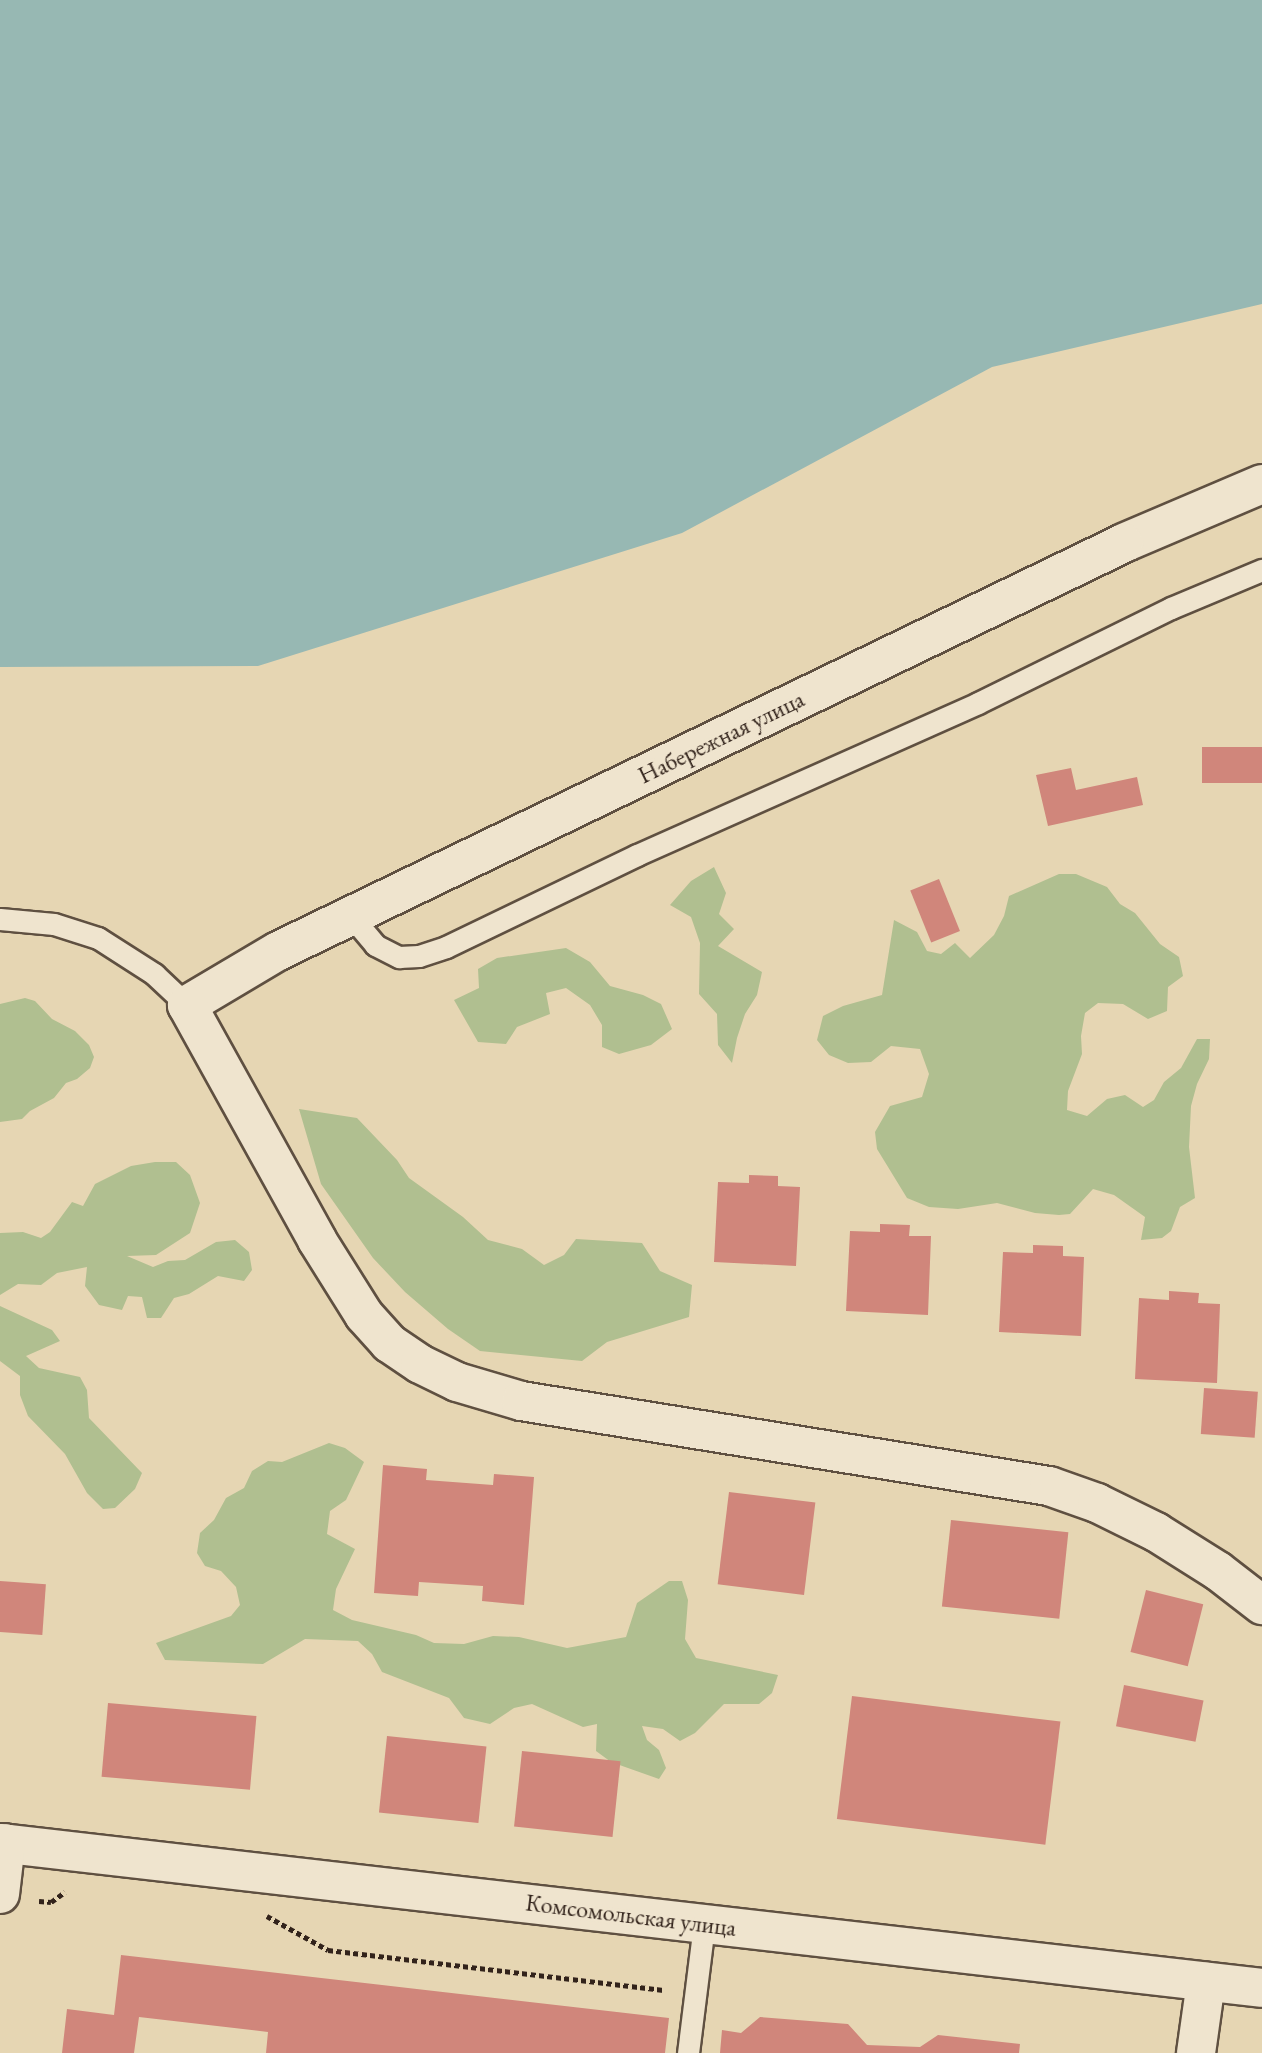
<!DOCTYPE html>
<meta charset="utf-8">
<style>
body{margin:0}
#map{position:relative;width:1262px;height:2053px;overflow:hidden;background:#e6d6b3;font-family:"EB Garamond",serif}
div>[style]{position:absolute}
.green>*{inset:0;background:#b0bf90}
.water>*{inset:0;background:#97b8b3}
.building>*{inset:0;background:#d0867b;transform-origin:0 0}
.path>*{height:4.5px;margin-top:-2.25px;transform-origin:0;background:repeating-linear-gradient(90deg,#32231b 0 5px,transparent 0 8.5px)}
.roads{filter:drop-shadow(2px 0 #5f5041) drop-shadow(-2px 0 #5f5041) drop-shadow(0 2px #5f5041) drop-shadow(0 -2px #5f5041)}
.service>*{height:21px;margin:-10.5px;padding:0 10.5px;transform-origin:10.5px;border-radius:10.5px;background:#efe4ce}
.minor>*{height:38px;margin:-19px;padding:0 19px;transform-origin:19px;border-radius:19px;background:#efe4ce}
.tertiary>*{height:38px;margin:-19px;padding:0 19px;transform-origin:19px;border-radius:19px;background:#efe4ce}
span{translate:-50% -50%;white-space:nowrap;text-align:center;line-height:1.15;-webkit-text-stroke:5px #efe4ce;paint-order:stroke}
.street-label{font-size:24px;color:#32231b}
</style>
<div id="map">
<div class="green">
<div style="clip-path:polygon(714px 867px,726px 893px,719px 914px,734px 929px,718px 946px,762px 972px,757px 995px,745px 1014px,737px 1038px,732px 1063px,718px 1045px,717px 1014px,699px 994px,700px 943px,691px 917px,670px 905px,691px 881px)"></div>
<div style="clip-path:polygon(1059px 874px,1076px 874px,1107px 887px,1120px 904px,1135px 913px,1160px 944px,1179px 957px,1183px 976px,1168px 987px,1167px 1011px,1148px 1019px,1123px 1004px,1098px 1003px,1085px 1013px,1081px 1036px,1082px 1054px,1068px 1091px,1067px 1110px,1087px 1116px,1107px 1099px,1125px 1095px,1143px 1107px,1154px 1100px,1164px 1082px,1181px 1068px,1197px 1039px,1210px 1039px,1209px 1059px,1197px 1084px,1191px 1106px,1189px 1147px,1195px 1198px,1180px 1207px,1171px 1231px,1162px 1238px,1141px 1240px,1145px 1217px,1114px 1195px,1093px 1189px,1070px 1214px,1059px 1215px,1035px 1213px,997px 1203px,958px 1209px,929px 1207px,907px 1198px,877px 1149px,875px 1132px,890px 1106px,922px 1097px,929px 1074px,920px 1049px,891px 1046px,871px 1062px,848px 1063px,829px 1055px,817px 1040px,823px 1016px,843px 1006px,882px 995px,894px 920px,917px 932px,927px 951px,941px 954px,955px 943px,970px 958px,994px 935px,1004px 916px,1009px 896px)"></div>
<div style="clip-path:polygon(566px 948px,590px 962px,610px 986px,643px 995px,661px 1004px,672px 1029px,651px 1045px,619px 1054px,602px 1047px,602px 1025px,590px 1005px,566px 988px,546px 993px,550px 1014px,517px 1027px,506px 1044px,478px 1042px,454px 1000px,479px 988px,478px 969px,497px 958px)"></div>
<div style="clip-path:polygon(25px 998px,35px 1001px,52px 1019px,75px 1031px,89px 1045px,94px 1057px,90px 1068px,77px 1079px,66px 1083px,54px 1098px,30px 1111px,22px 1119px,0 1122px,0 1004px)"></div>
<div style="clip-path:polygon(299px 1109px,357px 1118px,397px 1160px,409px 1178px,463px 1217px,488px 1240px,522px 1249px,544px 1265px,564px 1255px,576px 1239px,642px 1243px,660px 1271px,692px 1285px,689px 1317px,607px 1342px,582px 1361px,480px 1351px,448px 1329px,405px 1292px,373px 1258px,321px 1184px)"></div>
<div style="clip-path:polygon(155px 1162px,176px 1162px,190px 1175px,200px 1203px,190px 1233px,156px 1255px,127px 1256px,153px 1267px,168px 1261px,185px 1260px,216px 1242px,235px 1240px,249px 1252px,252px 1270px,244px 1281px,218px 1276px,189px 1294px,174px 1298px,161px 1318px,147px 1318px,142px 1297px,128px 1296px,122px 1310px,99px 1305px,85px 1286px,87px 1267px,57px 1273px,41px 1285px,18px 1284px,0 1295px,0 1233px,23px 1232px,41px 1238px,50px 1232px,72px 1202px,83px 1206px,95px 1184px,131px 1166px)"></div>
<div style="clip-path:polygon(0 1306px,52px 1330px,60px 1341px,26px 1356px,39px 1368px,80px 1377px,87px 1390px,89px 1418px,142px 1473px,135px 1489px,115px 1508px,103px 1509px,87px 1493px,65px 1454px,28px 1416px,20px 1395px,20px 1376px,0 1361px)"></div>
<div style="clip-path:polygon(329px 1443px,345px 1448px,364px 1462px,346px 1500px,330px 1511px,327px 1534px,355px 1549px,336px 1589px,333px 1610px,352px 1620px,416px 1635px,434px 1643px,464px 1644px,493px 1636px,519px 1637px,567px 1648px,626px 1637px,637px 1603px,669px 1581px,682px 1581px,688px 1600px,685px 1639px,696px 1658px,778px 1675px,772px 1693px,759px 1704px,724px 1704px,695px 1733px,680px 1741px,663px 1729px,642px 1726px,647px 1740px,659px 1750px,666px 1768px,659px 1779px,611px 1762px,596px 1751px,597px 1724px,583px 1727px,532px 1704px,514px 1708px,490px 1724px,464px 1718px,449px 1698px,382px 1672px,372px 1654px,358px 1641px,305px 1639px,263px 1664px,165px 1660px,156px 1643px,231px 1616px,240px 1605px,236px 1587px,221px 1571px,205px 1566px,197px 1553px,200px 1533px,214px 1520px,226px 1498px,244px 1488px,252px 1471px,268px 1461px,282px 1462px)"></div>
</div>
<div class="water">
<div style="clip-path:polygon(0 0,1262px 0,1262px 304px,992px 367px,682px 533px,258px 666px,0 667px)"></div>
</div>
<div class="building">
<div style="left:1262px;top:747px;width:36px;height:60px;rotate:90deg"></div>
<div style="clip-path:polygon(1071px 768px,1076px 790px,1137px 777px,1143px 805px,1048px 826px,1036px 775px)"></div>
<div style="left:939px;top:879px;width:56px;height:31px;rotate:68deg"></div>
<div style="clip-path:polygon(749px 1175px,778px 1176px,778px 1186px,800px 1187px,796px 1266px,714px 1262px,718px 1182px,749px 1183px)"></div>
<div style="clip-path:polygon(880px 1224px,910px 1225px,909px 1236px,931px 1236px,928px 1315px,846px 1311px,850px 1231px,880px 1232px)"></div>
<div style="clip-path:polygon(1033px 1245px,1063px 1246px,1063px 1256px,1084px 1257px,1081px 1336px,999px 1332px,1003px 1252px,1033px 1253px)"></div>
<div style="clip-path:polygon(1169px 1291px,1199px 1293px,1198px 1303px,1220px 1304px,1217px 1383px,1135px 1379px,1139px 1298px,1169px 1300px)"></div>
<div style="left:1204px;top:1388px;width:54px;height:46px;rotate:4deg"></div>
<div style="clip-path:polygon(383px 1465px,427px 1469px,426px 1480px,493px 1485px,494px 1474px,534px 1477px,524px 1605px,482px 1601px,483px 1586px,419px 1582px,418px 1596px,374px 1593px)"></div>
<div style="left:729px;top:1492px;width:87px;height:93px;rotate:7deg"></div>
<div style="left:951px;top:1520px;width:118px;height:87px;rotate:6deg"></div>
<div style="left:0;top:1581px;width:46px;height:51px;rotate:4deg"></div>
<div style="left:1146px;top:1590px;width:59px;height:64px;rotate:14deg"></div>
<div style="left:1124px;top:1685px;width:81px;height:42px;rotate:11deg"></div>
<div style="left:852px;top:1696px;width:210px;height:124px;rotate:7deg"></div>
<div style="left:108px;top:1703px;width:149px;height:74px;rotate:5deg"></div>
<div style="left:387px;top:1736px;width:100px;height:77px;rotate:6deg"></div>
<div style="left:522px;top:1751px;width:99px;height:76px;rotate:6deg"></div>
<div style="clip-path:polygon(121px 1955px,669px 2018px,665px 2053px,266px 2053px,268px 2032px,139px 2017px,134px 2053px,62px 2053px,67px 2009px,114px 2015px)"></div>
<div style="clip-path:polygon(760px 2017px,848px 2024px,867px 2045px,920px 2047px,938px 2035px,1020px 2044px,1019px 2053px,720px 2053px,722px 2030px,741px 2033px)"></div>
</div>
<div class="path">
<div style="left:39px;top:1901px;width:12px;rotate:5deg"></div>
<div style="left:51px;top:1902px;width:17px;rotate:-36deg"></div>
<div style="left:267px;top:1916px;width:70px;rotate:29.1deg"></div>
<div style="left:328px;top:1950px;width:338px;rotate:6.8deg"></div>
</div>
<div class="roads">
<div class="service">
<div style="left:351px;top:916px;width:38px;rotate:50deg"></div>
<div style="left:375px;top:945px;width:27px;rotate:27deg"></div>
<div style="left:399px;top:957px;width:20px;rotate:-3deg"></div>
<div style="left:419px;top:956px;width:28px;rotate:-18deg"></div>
<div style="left:446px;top:947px;width:212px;rotate:-25.7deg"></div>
<div style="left:637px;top:855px;width:373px;rotate:-24deg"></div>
<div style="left:978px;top:703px;width:215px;rotate:-26.2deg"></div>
<div style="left:1171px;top:608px;width:99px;rotate:-22.7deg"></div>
<div style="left:0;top:919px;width:54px;rotate:5.3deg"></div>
<div style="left:54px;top:924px;width:46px;rotate:17.7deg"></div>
<div style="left:98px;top:938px;width:67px;rotate:32.7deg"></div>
<div style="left:154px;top:974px;width:45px;rotate:43.2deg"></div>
<div style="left:688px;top:2053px;width:130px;rotate:-82.9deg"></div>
</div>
<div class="minor">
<div style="left:1262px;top:484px;width:150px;rotate:156.9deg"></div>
<div style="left:1124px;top:543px;width:939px;rotate:154.25deg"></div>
<div style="left:278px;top:951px;width:106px;rotate:149.3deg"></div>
<div style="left:187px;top:1005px;width:269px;rotate:61deg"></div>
<div style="left:317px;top:1240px;width:89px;rotate:57.9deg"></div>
<div style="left:364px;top:1315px;width:38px;rotate:48deg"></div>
<div style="left:389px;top:1343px;width:37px;rotate:34deg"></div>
<div style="left:420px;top:1364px;width:41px;rotate:25.9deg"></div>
<div style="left:457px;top:1382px;width:67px;rotate:16.5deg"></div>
<div style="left:521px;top:1401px;width:535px;rotate:9.15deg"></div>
<div style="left:1049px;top:1486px;width:51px;rotate:19.5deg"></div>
<div style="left:1097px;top:1503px;width:66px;rotate:26.2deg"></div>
<div style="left:1156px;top:1532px;width:73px;rotate:32.2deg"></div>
<div style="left:1218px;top:1571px;width:56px;rotate:37.7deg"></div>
<div style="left:1196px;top:2053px;width:72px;rotate:-82deg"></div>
</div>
<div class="tertiary">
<div style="left:0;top:1843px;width:1270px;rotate:6.55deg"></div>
<div style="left:0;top:1894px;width:51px;rotate:-83.3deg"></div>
</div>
</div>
<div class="street-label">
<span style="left:721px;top:737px;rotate:-26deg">Набережная улица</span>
<span style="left:631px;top:1915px;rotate:7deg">Комсомольская улица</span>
</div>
</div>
